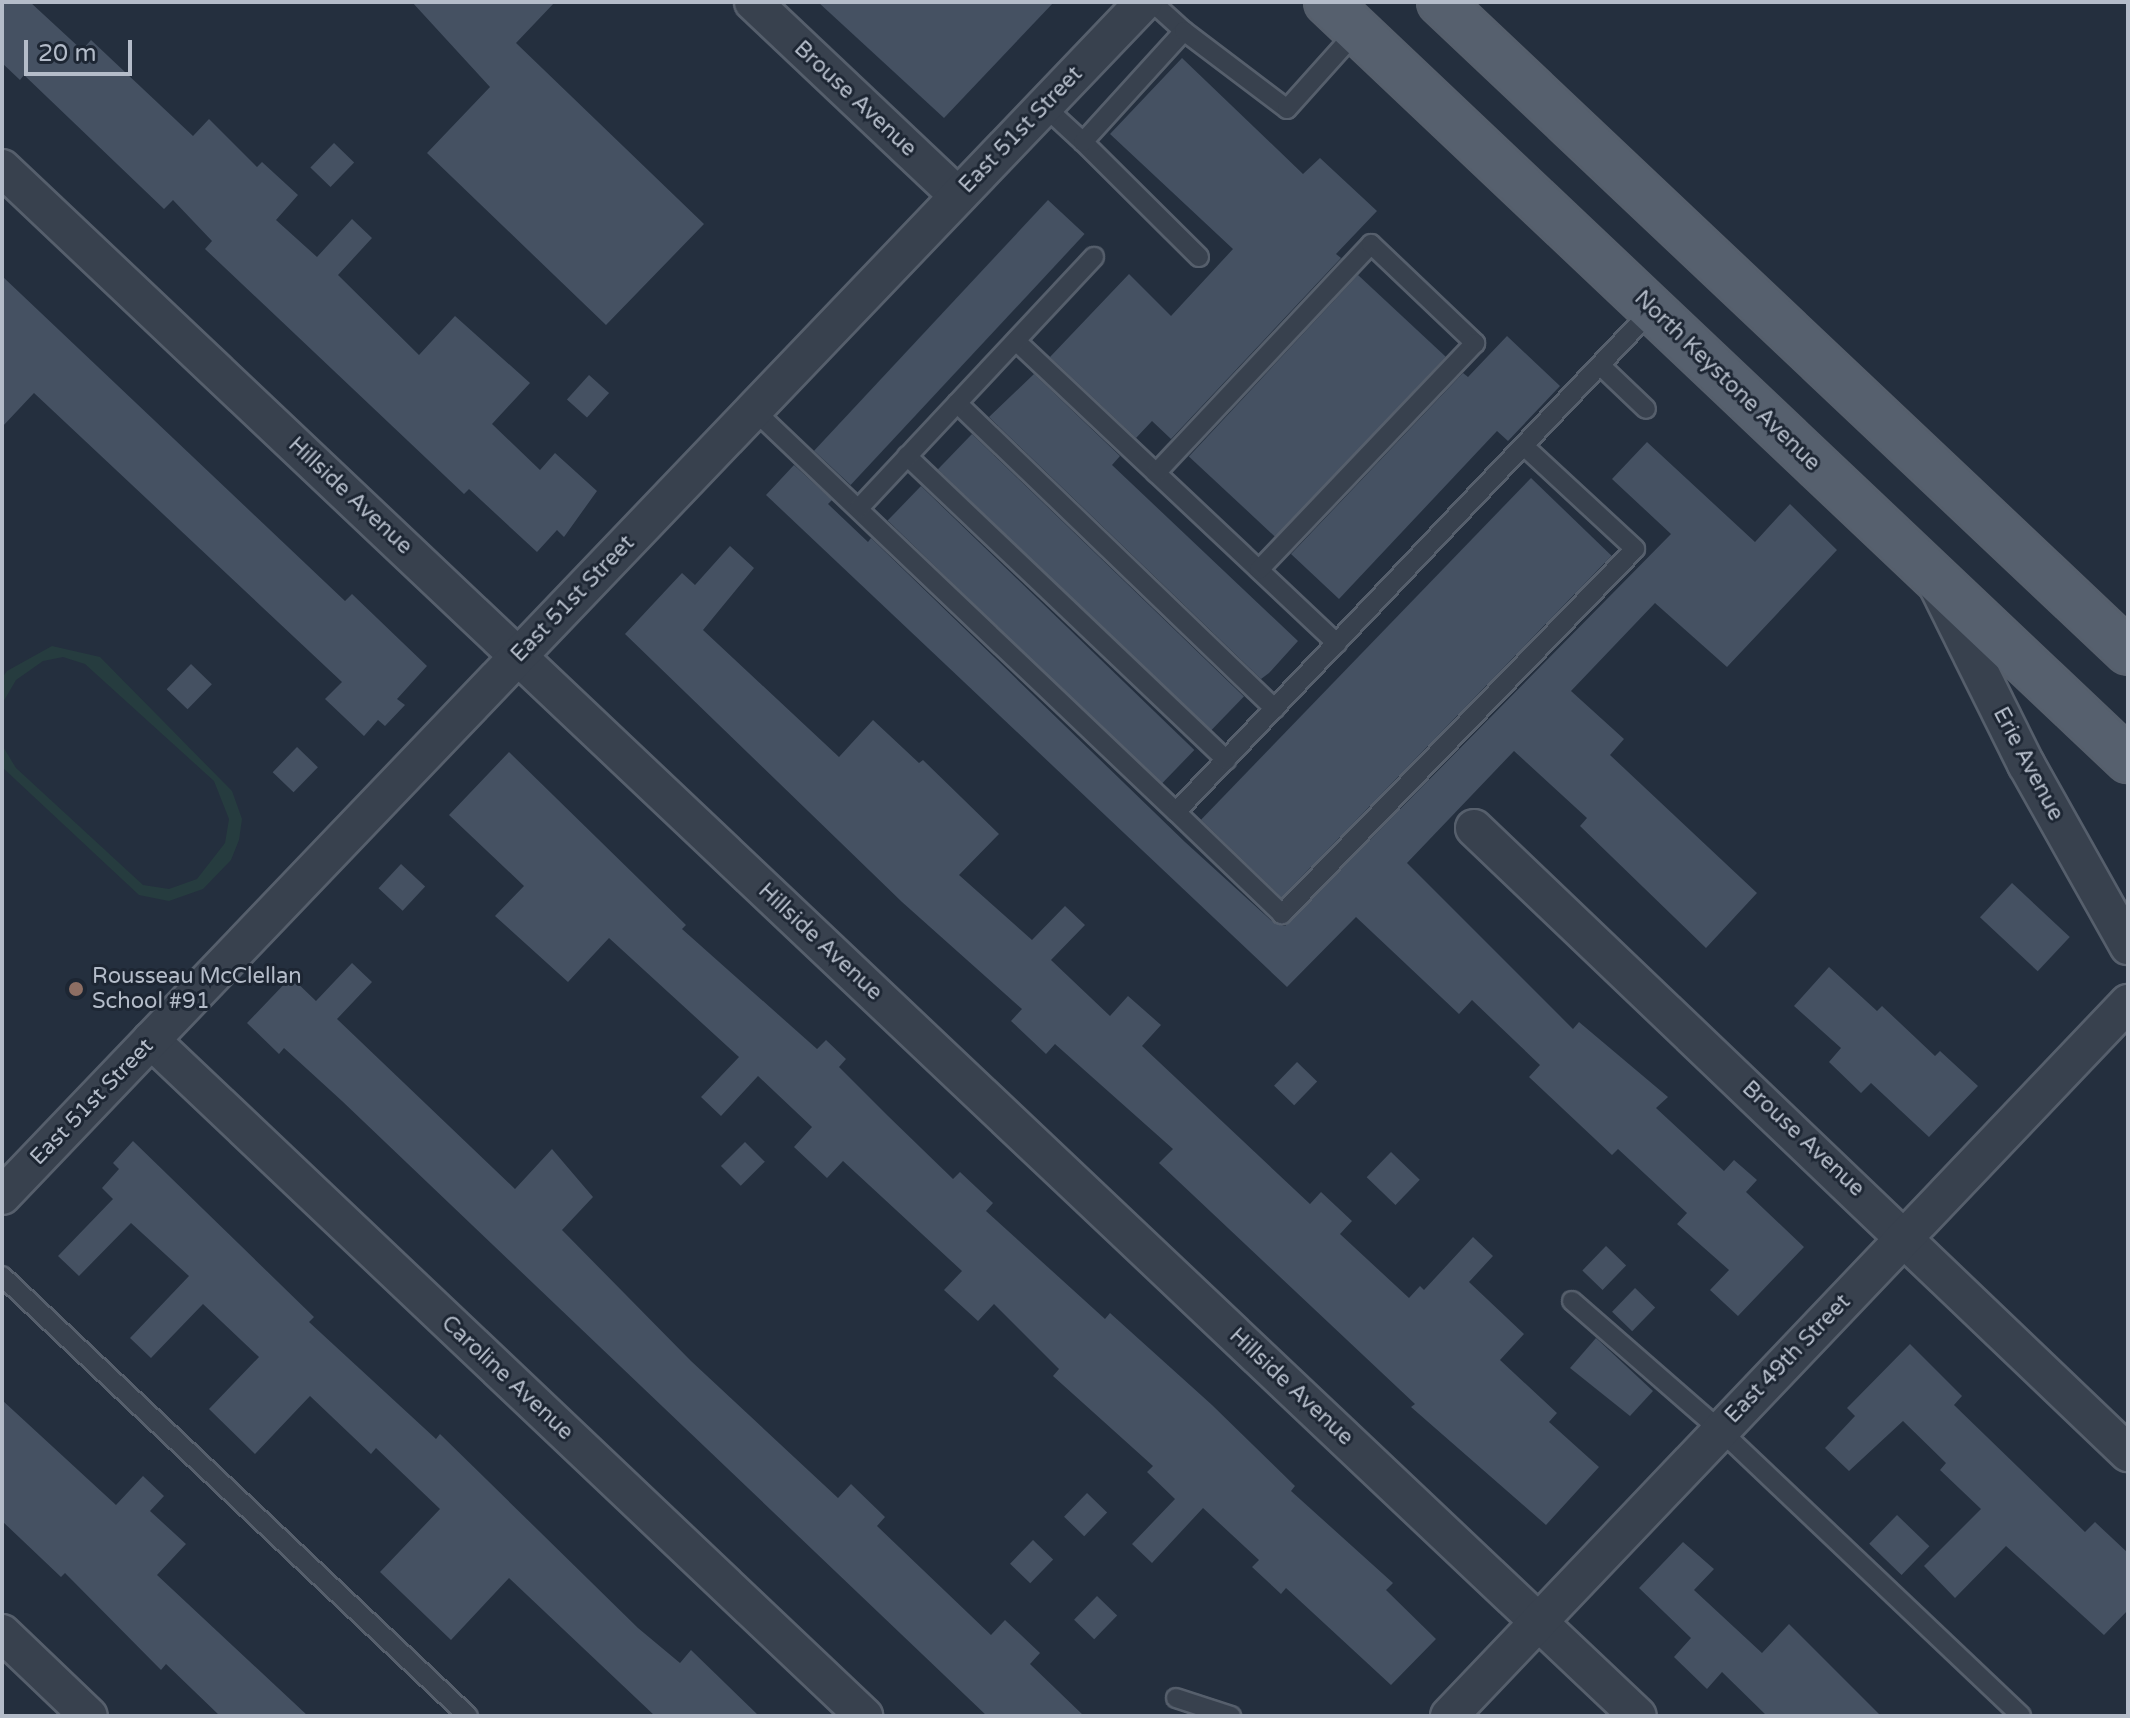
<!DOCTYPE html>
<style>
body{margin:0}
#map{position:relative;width:2130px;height:1718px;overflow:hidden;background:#242f3e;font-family:"Varela Round",sans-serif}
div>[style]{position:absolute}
.green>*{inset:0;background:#263c3f}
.building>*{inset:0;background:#455162;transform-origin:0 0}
.roads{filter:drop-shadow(2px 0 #565f6c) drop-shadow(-2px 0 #565f6c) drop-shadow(0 2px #565f6c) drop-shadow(0 -2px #565f6c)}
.lane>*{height:18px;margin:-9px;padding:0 9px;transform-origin:9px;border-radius:9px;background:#38414e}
.street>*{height:36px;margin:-18px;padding:0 18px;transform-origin:18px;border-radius:18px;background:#38414e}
.primary>*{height:44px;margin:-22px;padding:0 22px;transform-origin:22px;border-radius:22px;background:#56606e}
.dots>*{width:22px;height:22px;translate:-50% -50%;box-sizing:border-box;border:4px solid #1d2633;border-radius:50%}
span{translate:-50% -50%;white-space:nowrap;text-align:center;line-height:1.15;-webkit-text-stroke:6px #1d2633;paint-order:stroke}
.street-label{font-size:22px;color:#b4bcc9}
.poi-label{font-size:22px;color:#b4bcc9}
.left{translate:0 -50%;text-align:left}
.frame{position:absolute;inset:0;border:4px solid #b4bcc9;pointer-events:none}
.scale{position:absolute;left:24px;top:40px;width:108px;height:36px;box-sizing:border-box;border:4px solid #b4bcc9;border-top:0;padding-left:10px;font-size:24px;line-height:28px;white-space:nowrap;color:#b4bcc9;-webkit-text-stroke:6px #1d2633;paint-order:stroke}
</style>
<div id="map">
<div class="green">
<div style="clip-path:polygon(52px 646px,100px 657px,232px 791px,242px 819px,239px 840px,231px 860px,203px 889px,169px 901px,139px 895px,2px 767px,2px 745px,16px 768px,143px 885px,169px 889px,197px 879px,225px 843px,229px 819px,214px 781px,85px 664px,63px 657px,43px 661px,16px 680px,2px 704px,2px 678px,7px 671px)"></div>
</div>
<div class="building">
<div style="clip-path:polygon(2px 2px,30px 2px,82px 50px,91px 40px,193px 136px,209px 119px,257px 167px,262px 162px,298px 195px,276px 220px,317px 257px,352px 219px,372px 238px,338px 275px,419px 355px,455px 316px,530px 383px,492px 424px,540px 470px,555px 453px,597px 491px,564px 537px,557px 530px,537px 552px,469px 489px,464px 494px,205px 249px,212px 241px,173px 200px,164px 209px,24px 75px,20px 80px,2px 63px)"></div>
<div style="clip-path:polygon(412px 2px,555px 2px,516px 43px,704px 224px,606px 325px,427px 153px,490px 87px)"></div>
<div style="clip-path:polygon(818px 2px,1054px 2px,944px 118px)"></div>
<div style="clip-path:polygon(1182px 58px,1303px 174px,1320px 158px,1377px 211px,1336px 254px,1341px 258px,1171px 439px,1152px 421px,1136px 438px,1050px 357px,1129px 274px,1171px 316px,1233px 249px,1110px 134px)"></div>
<div style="left:334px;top:143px;width:28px;height:34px;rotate:44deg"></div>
<div style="left:1048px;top:200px;width:50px;height:343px;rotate:43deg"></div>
<div style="left:1358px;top:275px;width:120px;height:248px;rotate:43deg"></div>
<div style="clip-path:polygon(2px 276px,345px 601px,352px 594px,427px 666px,397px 699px,405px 705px,385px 726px,378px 720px,364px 736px,325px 699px,342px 682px,34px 393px,2px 427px)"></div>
<div style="clip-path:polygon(1507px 336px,1560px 386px,1508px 441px,1497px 431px,1339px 599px,1291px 554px,1463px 373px,1468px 377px)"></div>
<div style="clip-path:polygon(1034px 374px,1120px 456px,1112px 465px,1298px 641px,1269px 673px,1261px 679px,989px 417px)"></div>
<div style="left:589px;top:375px;width:27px;height:33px;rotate:42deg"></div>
<div style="left:972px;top:434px;width:378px;height:49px;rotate:44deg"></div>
<div style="clip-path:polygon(1647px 442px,1755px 542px,1790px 504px,1837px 550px,1727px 667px,1655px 603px,1571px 691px,1624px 739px,1610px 755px,1757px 893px,1706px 948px,1580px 826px,1587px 818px,1514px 751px,1407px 863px,1573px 1029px,1579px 1022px,1668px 1097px,1656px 1108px,1724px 1171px,1734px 1160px,1757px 1180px,1746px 1192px,1804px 1247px,1738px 1316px,1710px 1290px,1729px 1270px,1677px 1224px,1687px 1213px,1618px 1149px,1612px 1155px,1529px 1077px,1540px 1065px,1472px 1000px,1459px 1014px,1356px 917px,1287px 987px,766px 495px,794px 465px,832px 500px,828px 504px,868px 542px,871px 538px,1185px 842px,1274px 923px,1285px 926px,1671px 534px,1612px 479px)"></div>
<div style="left:1531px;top:478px;width:112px;height:475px;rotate:44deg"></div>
<div style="left:921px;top:486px;width:380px;height:48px;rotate:44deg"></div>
<div style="clip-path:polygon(730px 546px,754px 568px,703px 630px,839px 757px,873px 720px,919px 763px,923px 760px,999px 834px,959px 875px,1032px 940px,1065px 906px,1085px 925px,1051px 960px,1110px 1016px,1128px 996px,1161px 1025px,1142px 1046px,1310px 1204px,1321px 1192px,1352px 1221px,1340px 1234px,1409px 1298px,1420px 1286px,1424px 1290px,1473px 1237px,1493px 1256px,1469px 1282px,1524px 1334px,1500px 1360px,1557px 1413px,1549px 1422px,1599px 1467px,1546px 1525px,1411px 1407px,1415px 1404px,1159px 1163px,1173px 1149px,1055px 1044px,1046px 1054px,1011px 1021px,1022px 1009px,902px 902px,625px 634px,682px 573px,695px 585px)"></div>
<div style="left:191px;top:664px;width:29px;height:35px;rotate:44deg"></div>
<div style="left:297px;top:747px;width:29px;height:35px;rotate:44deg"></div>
<div style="clip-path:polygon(509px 752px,686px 925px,682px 929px,817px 1049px,826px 1040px,846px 1059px,839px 1067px,887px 1115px,953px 1179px,960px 1172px,993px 1203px,986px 1211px,1105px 1319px,1110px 1313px,1212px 1405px,1295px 1486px,1291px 1491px,1393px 1583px,1386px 1590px,1436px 1639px,1391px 1685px,1286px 1588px,1281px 1594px,1252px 1567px,1259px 1560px,1203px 1508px,1152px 1563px,1132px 1544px,1175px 1499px,1147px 1472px,1153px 1466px,1053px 1376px,1059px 1369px,994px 1304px,978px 1321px,944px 1290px,962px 1271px,843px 1161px,827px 1178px,794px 1147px,812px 1127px,758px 1076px,721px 1116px,701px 1097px,739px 1057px,609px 938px,568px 982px,495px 916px,524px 886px,449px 815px)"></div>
<div style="left:401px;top:864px;width:33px;height:33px;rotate:43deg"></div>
<div style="left:2012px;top:883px;width:79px;height:47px;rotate:43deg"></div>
<div style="clip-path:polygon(352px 963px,372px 982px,337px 1019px,515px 1189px,552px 1149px,593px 1197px,562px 1230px,691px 1361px,838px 1498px,851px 1484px,885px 1517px,877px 1526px,991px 1635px,1005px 1620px,1040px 1653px,1030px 1664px,1084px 1716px,987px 1716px,342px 1101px,284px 1048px,279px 1054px,247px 1023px,291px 977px,316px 1001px)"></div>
<div style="clip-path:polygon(1829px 967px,1877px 1011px,1882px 1006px,1935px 1056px,1940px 1051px,1978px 1086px,1929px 1137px,1871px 1083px,1861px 1093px,1829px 1062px,1841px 1048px,1794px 1006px)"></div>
<div style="left:1297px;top:1062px;width:28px;height:33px;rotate:44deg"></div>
<div style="clip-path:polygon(133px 1141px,314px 1317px,309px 1322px,436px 1439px,440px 1434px,638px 1628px,680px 1663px,691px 1650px,759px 1716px,655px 1716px,509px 1578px,451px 1640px,380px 1572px,440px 1509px,376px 1448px,371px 1454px,310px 1396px,255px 1454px,209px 1409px,259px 1357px,203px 1304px,151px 1358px,130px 1338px,189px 1276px,131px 1223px,79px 1276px,58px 1256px,113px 1199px,102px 1188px,119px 1169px,113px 1163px)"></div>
<div style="left:745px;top:1142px;width:28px;height:34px;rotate:45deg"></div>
<div style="left:1391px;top:1152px;width:40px;height:35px;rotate:44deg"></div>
<div style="left:1606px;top:1246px;width:28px;height:34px;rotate:44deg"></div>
<div style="left:1635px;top:1288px;width:28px;height:33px;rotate:44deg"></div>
<div style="clip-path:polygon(1596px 1338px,1653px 1391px,1630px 1416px,1570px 1368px)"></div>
<div style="clip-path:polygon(1910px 1344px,1962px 1396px,1954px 1405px,2085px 1532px,2095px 1522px,2128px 1553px,2128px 1610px,2104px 1635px,2006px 1546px,1955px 1598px,1924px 1566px,1981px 1509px,1940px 1470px,1946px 1463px,1903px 1421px,1849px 1471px,1825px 1448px,1855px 1416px,1847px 1408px)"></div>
<div style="clip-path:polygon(2px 1400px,116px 1505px,143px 1476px,164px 1496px,150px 1511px,186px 1544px,157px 1575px,308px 1716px,220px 1716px,166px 1664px,161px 1670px,65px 1573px,61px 1577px,2px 1521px)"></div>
<div style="left:1087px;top:1493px;width:28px;height:33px;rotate:44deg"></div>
<div style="left:1897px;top:1515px;width:45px;height:40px;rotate:44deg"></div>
<div style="left:1033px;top:1540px;width:28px;height:33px;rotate:44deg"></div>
<div style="clip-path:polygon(1683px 1542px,1714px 1569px,1694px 1590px,1762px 1653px,1789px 1624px,1881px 1716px,1767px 1716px,1722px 1672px,1707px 1689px,1674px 1657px,1691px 1638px,1639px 1588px)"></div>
<div style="left:1097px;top:1596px;width:28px;height:33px;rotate:44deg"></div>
</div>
<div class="roads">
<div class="lane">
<div style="left:1152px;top:2px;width:43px;rotate:42.2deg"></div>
<div style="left:1044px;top:106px;width:53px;rotate:42.7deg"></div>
<div style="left:1199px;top:257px;width:163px;rotate:-135.2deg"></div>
<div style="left:1083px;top:142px;width:150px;rotate:-47.7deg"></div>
<div style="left:1184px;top:31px;width:129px;rotate:37.1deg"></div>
<div style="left:1287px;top:109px;width:105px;rotate:-48.1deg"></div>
<div style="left:1016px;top:341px;width:441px;rotate:43.3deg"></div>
<div style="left:1601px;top:366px;width:62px;rotate:43.7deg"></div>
<div style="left:957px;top:403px;width:441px;rotate:43.9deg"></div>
<div style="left:754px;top:410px;width:583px;rotate:43.61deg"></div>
<div style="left:1525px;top:447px;width:150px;rotate:42.8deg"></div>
<div style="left:1635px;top:549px;width:508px;rotate:134.04deg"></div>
<div style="left:1282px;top:914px;width:147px;rotate:-136.1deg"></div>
<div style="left:1176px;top:812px;width:692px;rotate:-46.52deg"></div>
<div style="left:907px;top:456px;width:441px;rotate:43.6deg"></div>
<div style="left:1156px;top:473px;width:314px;rotate:-46.8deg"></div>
<div style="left:1371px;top:244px;width:144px;rotate:43.6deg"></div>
<div style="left:1475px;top:343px;width:313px;rotate:133.6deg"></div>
<div style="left:859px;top:508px;width:344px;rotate:-46.9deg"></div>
<div style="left:2px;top:1276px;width:641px;rotate:43.36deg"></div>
<div style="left:1572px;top:1301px;width:196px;rotate:41.1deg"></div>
<div style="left:1720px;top:1430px;width:415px;rotate:43.5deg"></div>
<div style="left:1176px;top:1698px;width:58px;rotate:18.1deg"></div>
</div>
<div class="street">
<div style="left:753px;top:2px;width:282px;rotate:43.4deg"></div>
<div style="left:2px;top:168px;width:2252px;rotate:43.42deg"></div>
<div style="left:1938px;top:587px;width:198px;rotate:63.6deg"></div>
<div style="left:2026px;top:764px;width:209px;rotate:60.7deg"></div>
<div style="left:1474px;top:828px;width:905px;rotate:43.7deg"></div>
<div style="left:151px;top:1040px;width:983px;rotate:43.47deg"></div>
<div style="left:2px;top:1196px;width:1652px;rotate:-46.28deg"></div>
<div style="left:2px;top:1633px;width:120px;rotate:43.7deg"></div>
<div style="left:1449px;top:1716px;width:985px;rotate:-46.4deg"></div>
</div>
<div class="primary">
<div style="left:1327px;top:2px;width:1103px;rotate:43.42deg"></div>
<div style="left:1440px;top:2px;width:946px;rotate:43.37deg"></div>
</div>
</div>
<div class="dots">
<div style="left:76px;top:989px;background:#8d6e63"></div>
</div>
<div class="street-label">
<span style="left:855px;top:99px;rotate:43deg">Brouse Avenue</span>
<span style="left:1021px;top:130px;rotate:-46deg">East 51st Street</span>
<span style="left:1727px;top:381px;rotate:44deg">North Keystone Avenue</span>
<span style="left:350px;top:496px;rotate:43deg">Hillside Avenue</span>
<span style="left:573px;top:599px;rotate:-46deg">East 51st Street</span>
<span style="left:2028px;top:764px;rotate:62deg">Erie Avenue</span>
<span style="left:820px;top:942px;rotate:43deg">Hillside Avenue</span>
<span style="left:92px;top:1102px;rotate:-46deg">East 51st Street</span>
<span style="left:1803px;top:1139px;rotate:43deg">Brouse Avenue</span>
<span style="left:1788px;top:1359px;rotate:-46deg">East 49th Street</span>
<span style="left:507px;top:1378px;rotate:43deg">Caroline Avenue</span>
<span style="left:1291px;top:1387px;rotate:43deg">Hillside Avenue</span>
</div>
<div class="poi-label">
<span class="left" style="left:92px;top:989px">Rousseau McClellan<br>School #91</span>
</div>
<div class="frame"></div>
<div class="scale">20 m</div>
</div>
